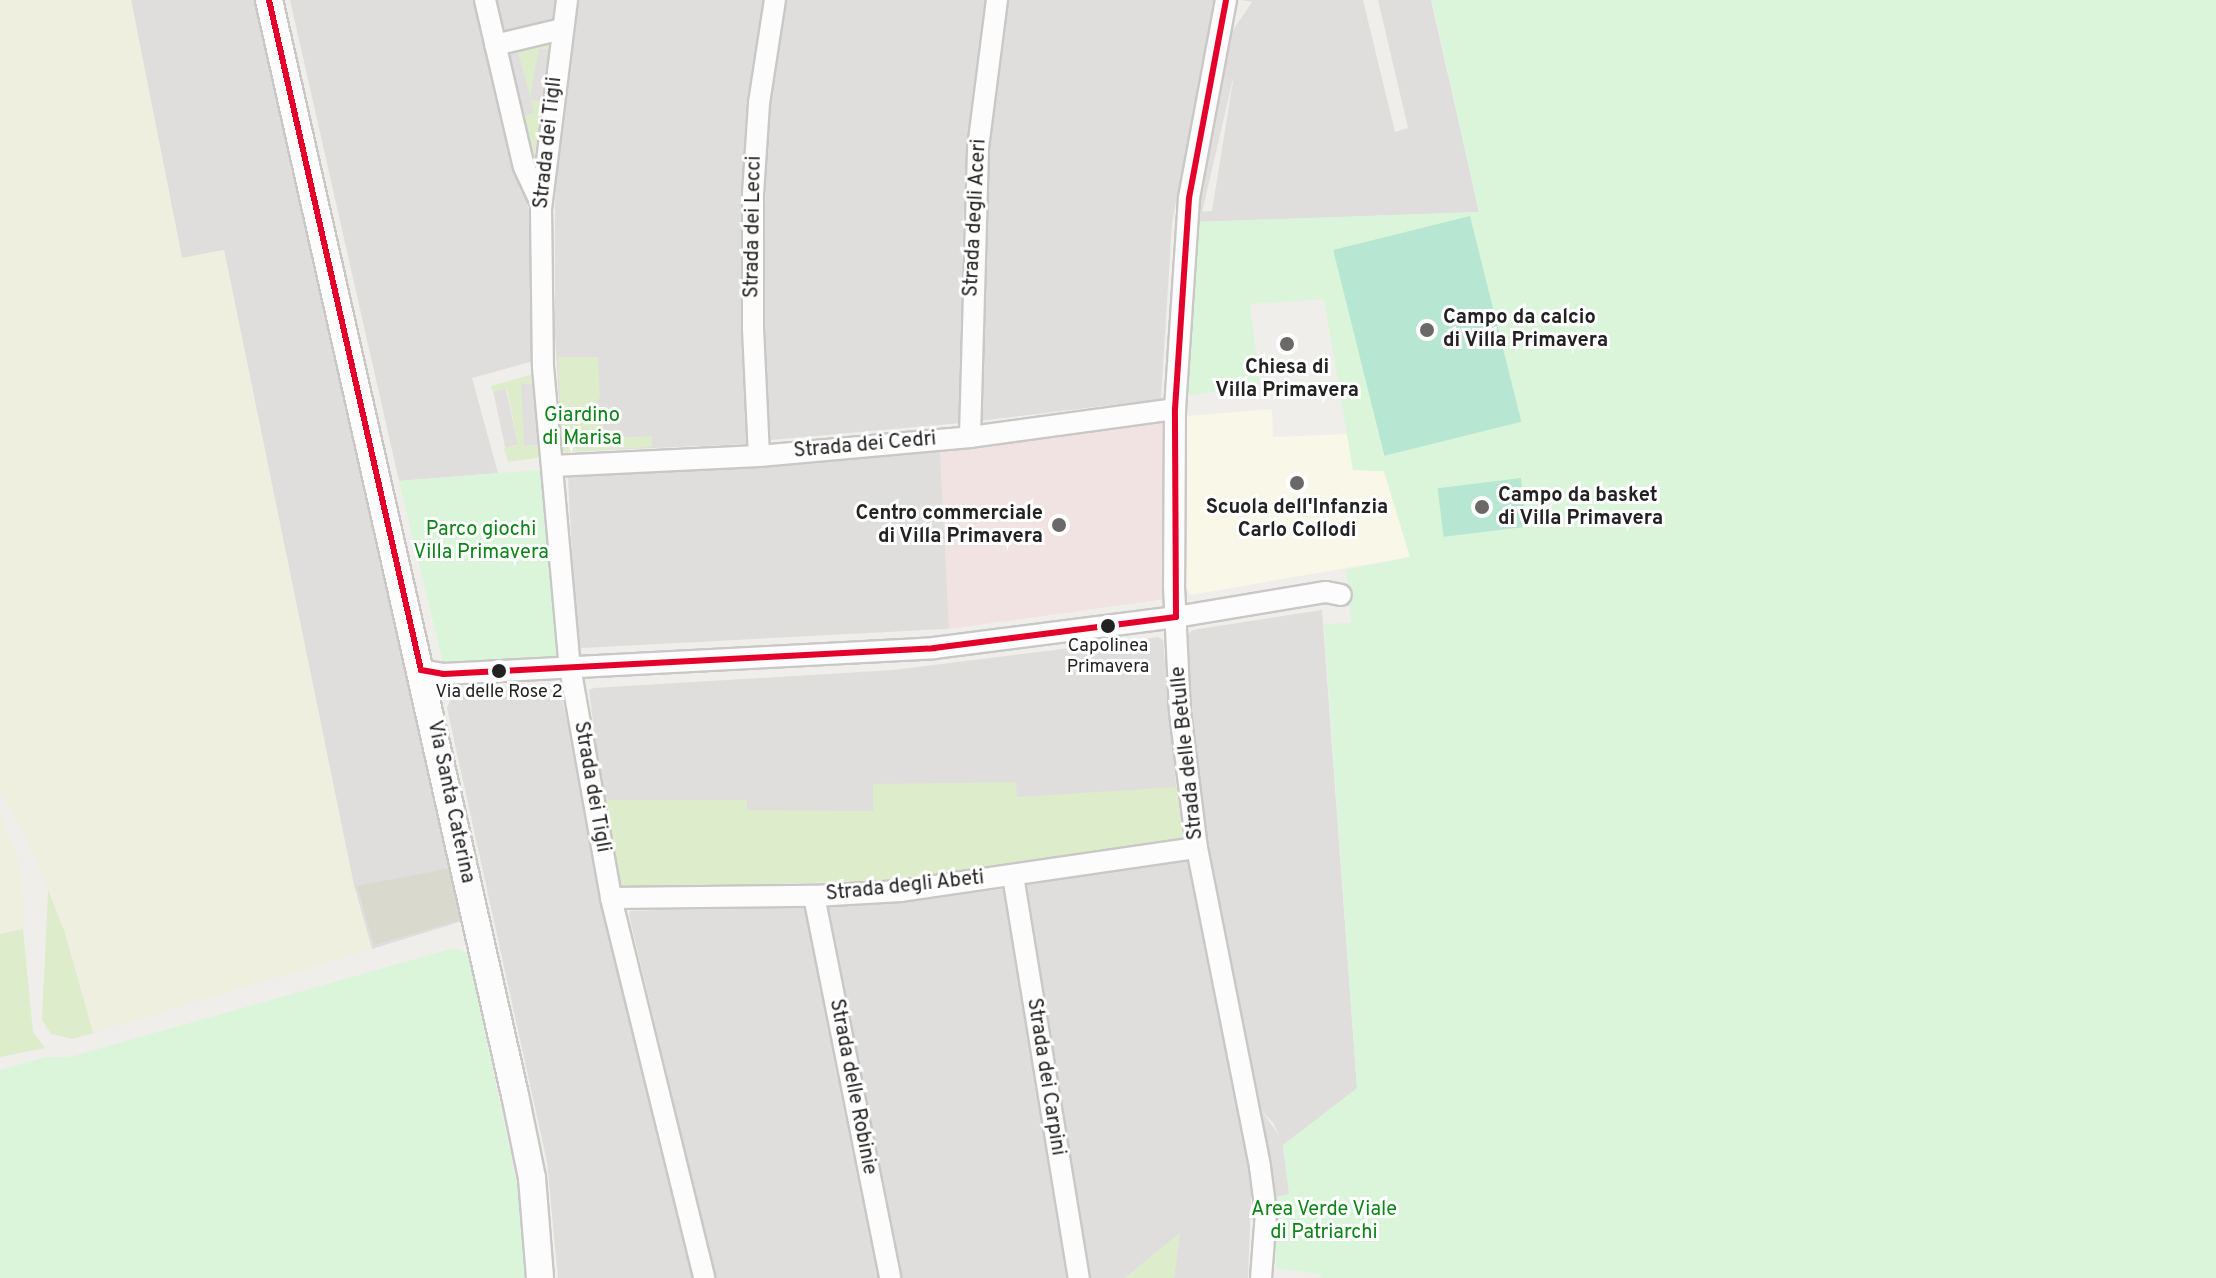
<!DOCTYPE html>
<style>
body{margin:0}
#map{position:relative;width:2216px;height:1278px;overflow:hidden;background:#f0eeeb;font-family:Overpass,sans-serif}
div>[style]{position:absolute}
.residential>*{inset:0;background:#dfdedc;transform-origin:0 0}
.commercial>*{inset:0;background:#f1e3e1}
.education>*{inset:0;background:#f8f7e8}
.construction>*{inset:0;background:#d9d9cd}
.farmland>*{inset:0;background:#efefdf}
.grass>*{inset:0;background:#ddeccb}
.park>*{inset:0;background:#daf5da}
.pitch>*{inset:0;background:#b7e6d2;transform-origin:0 0}
.parking>*{inset:0;background:#e0dfde;transform-origin:0 0}
.roads{filter:drop-shadow(2px 0 #c9c8c7) drop-shadow(-2px 0 #c9c8c7) drop-shadow(0 2px #c9c8c7) drop-shadow(0 -2px #c9c8c7)}
.minor>*{height:20px;margin:-10px;padding:0 10px;transform-origin:10px;border-radius:10px;background:#fdfcfc}
.tertiary>*{height:26px;margin:-13px;padding:0 13px;transform-origin:13px;border-radius:13px;background:#fdfcfc}
.bus-1>*{height:6px;margin:-3px;padding:0 3px;transform-origin:3px;border-radius:3px;background:#e4002b}
.dots>*{width:22px;height:22px;translate:-50% -50%;box-sizing:border-box;border:4px solid #fff;border-radius:50%}
span{translate:-50% -50%;white-space:nowrap;text-align:center;line-height:1.15;-webkit-text-stroke:6px #fff;paint-order:stroke}
.bus-label{font-size:18px;color:#222}
.street-label{font-size:20px;color:#222}
.poi-label{font-size:20px;color:#222;font-weight:700}
.left{translate:0 -50%;text-align:left}
.right{translate:-100% -50%;text-align:right}
.park-label{font-size:20px;color:#0c8416}
</style>
<div id="map">
<div class="residential">
<div style="clip-path:polygon(131px 0,259px 0,469px 919px,372px 949px,354px 886px,224px 250px,182px 258px)"></div>
<div style="clip-path:polygon(290px 0,479px 0,527px 205px,534px 221px,537px 360px,472px 378px,498px 473px,399px 481px)"></div>
<div style="clip-path:polygon(493px 0,559px 0,554px 25px,501px 37px)"></div>
<div style="clip-path:polygon(579px 0,765px 0,747px 124px,742px 194px,749px 444px,562px 452px,555px 335px,555px 200px,564px 91px)"></div>
<div style="clip-path:polygon(785px 0,987px 0,975px 81px,963px 220px,961px 423px,770px 440px,762px 283px,769px 104px)"></div>
<div style="clip-path:polygon(1008px 0,1215px 0,1172px 223px,1161px 399px,979px 421px,987px 152px)"></div>
<div style="clip-path:polygon(1241px 0,1363px 0,1395px 132px,1408px 128px,1378px 0,1431px 0,1479px 212px,1196px 222px,1197px 212px,1212px 211px,1233px 81px,1220px 77px,1229px 36px,1252px 2px)"></div>
<div style="left:940px;top:449px;width:180px;height:373px;rotate:87deg"></div>
<div style="clip-path:polygon(1322px 610px,1357px 1089px,1283px 1145px,1274px 1124px,1260px 1109px,1237px 1003px,1193px 753px,1185px 639px,1192px 630px)"></div>
<div style="clip-path:polygon(1158px 637px,1163px 640px,1181px 840px,890px 881px,603px 800px,589px 690px,594px 688px,893px 670px)"></div>
<div style="clip-path:polygon(559px 686px,696px 1278px,558px 1278px,547px 1162px,447px 708px,453px 694px)"></div>
<div style="clip-path:polygon(1190px 858px,1252px 1175px,1248px 1278px,1174px 1278px,1179px 1234px,1125px 1278px,1090px 1278px,1023px 884px)"></div>
<div style="clip-path:polygon(1003px 889px,1069px 1278px,902px 1278px,824px 904px,913px 900px)"></div>
<div style="clip-path:polygon(804px 906px,879px 1278px,715px 1278px,629px 915px,630px 911px)"></div>
</div>
<div class="commercial">
<div style="clip-path:polygon(1165px 419px,1166px 599px,949px 629px,940px 449px)"></div>
</div>
<div class="education">
<div style="clip-path:polygon(1272px 409px,1273px 437px,1347px 434px,1353px 470px,1384px 471px,1410px 557px,1191px 595px,1186px 588px,1186px 416px)"></div>
</div>
<div class="construction">
<div style="clip-path:polygon(456px 867px,467px 918px,374px 945px,357px 886px)"></div>
</div>
<div class="farmland">
<div style="clip-path:polygon(0 0,131px 0,182px 258px,224px 250px,354px 886px,372px 949px,93px 1033px,65px 933px,27px 839px,0 792px)"></div>
<div style="clip-path:polygon(0 812px,22px 871px,23px 929px,0 934px)"></div>
</div>
<div class="grass">
<div style="clip-path:polygon(554px 37px,552px 50px,540px 48px,531px 99px,544px 102px,534px 160px,521px 116px,533px 113px,518px 50px,505px 53px,503px 47px)"></div>
<div style="clip-path:polygon(558px 357px,598px 357px,600px 397px,594px 406px,603px 415px,604px 438px,652px 436px,652px 447px,562px 452px)"></div>
<div style="clip-path:polygon(537px 373px,538px 383px,522px 384px,526px 446px,541px 445px,542px 457px,508px 462px,504px 448px,518px 445px,507px 389px,493px 392px,491px 386px)"></div>
<div style="clip-path:polygon(1016px 782px,1017px 797px,1177px 787px,1183px 835px,1181px 840px,913px 879px,624px 890px,617px 883px,603px 800px,747px 800px,747px 810px,873px 811px,873px 784px)"></div>
<div style="clip-path:polygon(48px 890px,65px 933px,93px 1033px,72px 1039px,51px 1034px,42px 1020px)"></div>
<div style="clip-path:polygon(23px 929px,33px 1032px,45px 1048px,0 1057px,0 934px)"></div>
<div style="clip-path:polygon(1180px 1233px,1174px 1278px,1125px 1278px)"></div>
</div>
<div class="park">
<div style="clip-path:polygon(1432px 0,2216px 0,2216px 1278px,1321px 1278px,1320px 1274px,1276px 1268px,1276px 1197px,1289px 1194px,1283px 1145px,1357px 1088px,1324px 624px,1351px 623px,1346px 570px,1410px 557px,1384px 471px,1353px 470px,1324px 299px,1250px 304px,1260px 385px,1183px 396px,1196px 222px,1479px 212px)"></div>
<div style="clip-path:polygon(540px 470px,559px 659px,443px 663px,399px 481px)"></div>
<div style="clip-path:polygon(454px 948px,468px 953px,530px 1246px,529px 1278px,0 1278px,0 1070px,46px 1057px,70px 1057px)"></div>
</div>
<div class="pitch">
<div style="left:1470px;top:216px;width:212px;height:141px;rotate:76deg"></div>
<div style="left:1521px;top:478px;width:49px;height:84px;rotate:83deg"></div>
</div>
<div class="parking">
<div style="clip-path:polygon(539px 48px,552px 50px,544px 102px,531px 100px,534px 113px,521px 116px,505px 53px,518px 50px,530px 97px)"></div>
<div style="left:1220px;top:77px;width:13px;height:137px;rotate:13deg"></div>
<div style="left:538px;top:383px;width:62px;height:17px;rotate:87deg"></div>
<div style="left:506px;top:389px;width:57px;height:13px;rotate:78deg"></div>
<div style="clip-path:polygon(1260px 1109px,1282px 1139px,1289px 1194px,1276px 1197px)"></div>
</div>
<div class="roads">
<div class="minor">
<div style="left:485px;top:0;width:171px;rotate:76.9deg"></div>
<div style="left:524px;top:167px;width:40px;rotate:65deg"></div>
<div style="left:567px;top:0;width:210px;rotate:97.1deg"></div>
<div style="left:541px;top:208px;width:159px;rotate:89.3deg"></div>
<div style="left:543px;top:367px;width:301px;rotate:84.9deg"></div>
<div style="left:570px;top:667px;width:235px;rotate:79.9deg"></div>
<div style="left:611px;top:898px;width:391px;rotate:76.2deg"></div>
<div style="left:1226px;top:0;width:201px;rotate:100.6deg"></div>
<div style="left:1189px;top:198px;width:211px;rotate:93.8deg"></div>
<div style="left:1175px;top:409px;width:177px;rotate:90.3deg"></div>
<div style="left:1174px;top:586px;width:126px;rotate:87.3deg"></div>
<div style="left:1180px;top:712px;width:137px;rotate:82.9deg"></div>
<div style="left:1197px;top:848px;width:325px;rotate:78.8deg"></div>
<div style="left:1260px;top:1167px;width:46px;rotate:82.6deg"></div>
<div style="left:1266px;top:1213px;width:65px;rotate:94.4deg"></div>
<div style="left:495px;top:45px;width:69px;rotate:-13.4deg"></div>
<div style="left:970px;top:437px;width:289px;rotate:-88.4deg"></div>
<div style="left:978px;top:148px;width:149px;rotate:-82.7deg"></div>
<div style="left:759px;top:456px;width:128px;rotate:-92.7deg"></div>
<div style="left:753px;top:328px;width:134px;rotate:-90deg"></div>
<div style="left:753px;top:194px;width:91px;rotate:-86.2deg"></div>
<div style="left:759px;top:103px;width:104px;rotate:-81.2deg"></div>
<div style="left:553px;top:466px;width:206px;rotate:-2.8deg"></div>
<div style="left:759px;top:456px;width:212px;rotate:-5.1deg"></div>
<div style="left:970px;top:437px;width:207px;rotate:-7.8deg"></div>
<div style="left:421px;top:670px;width:23px;rotate:10deg"></div>
<div style="left:444px;top:674px;width:491px;rotate:-3deg"></div>
<div style="left:934px;top:648px;width:244px;rotate:-7.3deg"></div>
<div style="left:1176px;top:617px;width:152px;rotate:-9.5deg"></div>
<div style="left:1326px;top:592px;width:15px;rotate:11deg"></div>
<div style="left:1013px;top:876px;width:407px;rotate:80.7deg"></div>
<div style="left:814px;top:896px;width:389px;rotate:78.7deg"></div>
<div style="left:611px;top:898px;width:203px;rotate:-0.6deg"></div>
<div style="left:814px;top:896px;width:87px;rotate:-3.3deg"></div>
<div style="left:901px;top:891px;width:299px;rotate:-8.3deg"></div>
</div>
<div class="tertiary">
<div style="left:269px;top:0;width:1122px;rotate:77.34deg"></div>
<div style="left:515px;top:1095px;width:85px;rotate:78.4deg"></div>
<div style="left:532px;top:1178px;width:100px;rotate:85.4deg"></div>
</div>
</div>
<div class="bus-1">
<div style="left:269px;top:0;width:687px;rotate:77.22deg"></div>
<div style="left:1176px;top:617px;width:208px;rotate:-90.3deg"></div>
<div style="left:1175px;top:409px;width:211px;rotate:-86.2deg"></div>
<div style="left:1189px;top:198px;width:201px;rotate:-79.4deg"></div>
<div style="left:421px;top:670px;width:23px;rotate:10deg"></div>
<div style="left:444px;top:674px;width:491px;rotate:-3deg"></div>
<div style="left:934px;top:648px;width:244px;rotate:-7.3deg"></div>
</div>
<div class="dots">
<div style="left:1427px;top:330px;background:#6a6968"></div>
<div style="left:1287px;top:344px;background:#6a6968"></div>
<div style="left:1297px;top:483px;background:#6a6968"></div>
<div style="left:1482px;top:507px;background:#6a6968"></div>
<div style="left:1059px;top:525px;background:#6a6968"></div>
<div style="left:1108px;top:626px;background:#222"></div>
<div style="left:499px;top:671px;background:#222"></div>
</div>
<div class="bus-label">
<span style="left:1108px;top:658px">Capolinea<br>Primavera</span>
<span style="left:499px;top:693px">Via delle Rose 2</span>
</div>
<div class="street-label">
<span style="left:549px;top:143px;rotate:-84deg">Strada dei Tigli</span>
<span style="left:976px;top:218px;rotate:-87deg">Strada degli Aceri</span>
<span style="left:754px;top:227px;rotate:-89deg">Strada dei Lecci</span>
<span style="left:865px;top:446px;rotate:-5deg">Strada dei Cedri</span>
<span style="left:1188px;top:753px;rotate:-96deg">Strada delle Betulle</span>
<span style="left:591px;top:787px;rotate:80deg">Strada dei Tigli</span>
<span style="left:450px;top:802px;rotate:78deg">Via Santa Caterina</span>
<span style="left:905px;top:887px;rotate:-6deg">Strada degli Abeti</span>
<span style="left:1045px;top:1077px;rotate:81deg">Strada dei Carpini</span>
<span style="left:852px;top:1087px;rotate:79deg">Strada delle Robinie</span>
</div>
<div class="poi-label">
<span class="left" style="left:1443px;top:330px">Campo da calcio<br>di Villa Primavera</span>
<span style="left:1287px;top:380px">Chiesa di<br>Villa Primavera</span>
<span class="left" style="left:1498px;top:508px">Campo da basket<br>di Villa Primavera</span>
<span style="left:1297px;top:520px">Scuola dell'Infanzia<br>Carlo Collodi</span>
<span class="right" style="left:1043px;top:526px">Centro commerciale<br>di Villa Primavera</span>
</div>
<div class="park-label">
<span style="left:582px;top:428px">Giardino<br>di Marisa</span>
<span style="left:481px;top:542px">Parco giochi<br>Villa Primavera</span>
<span style="left:1324px;top:1222px">Area Verde Viale<br>di Patriarchi</span>
</div>
</div>
